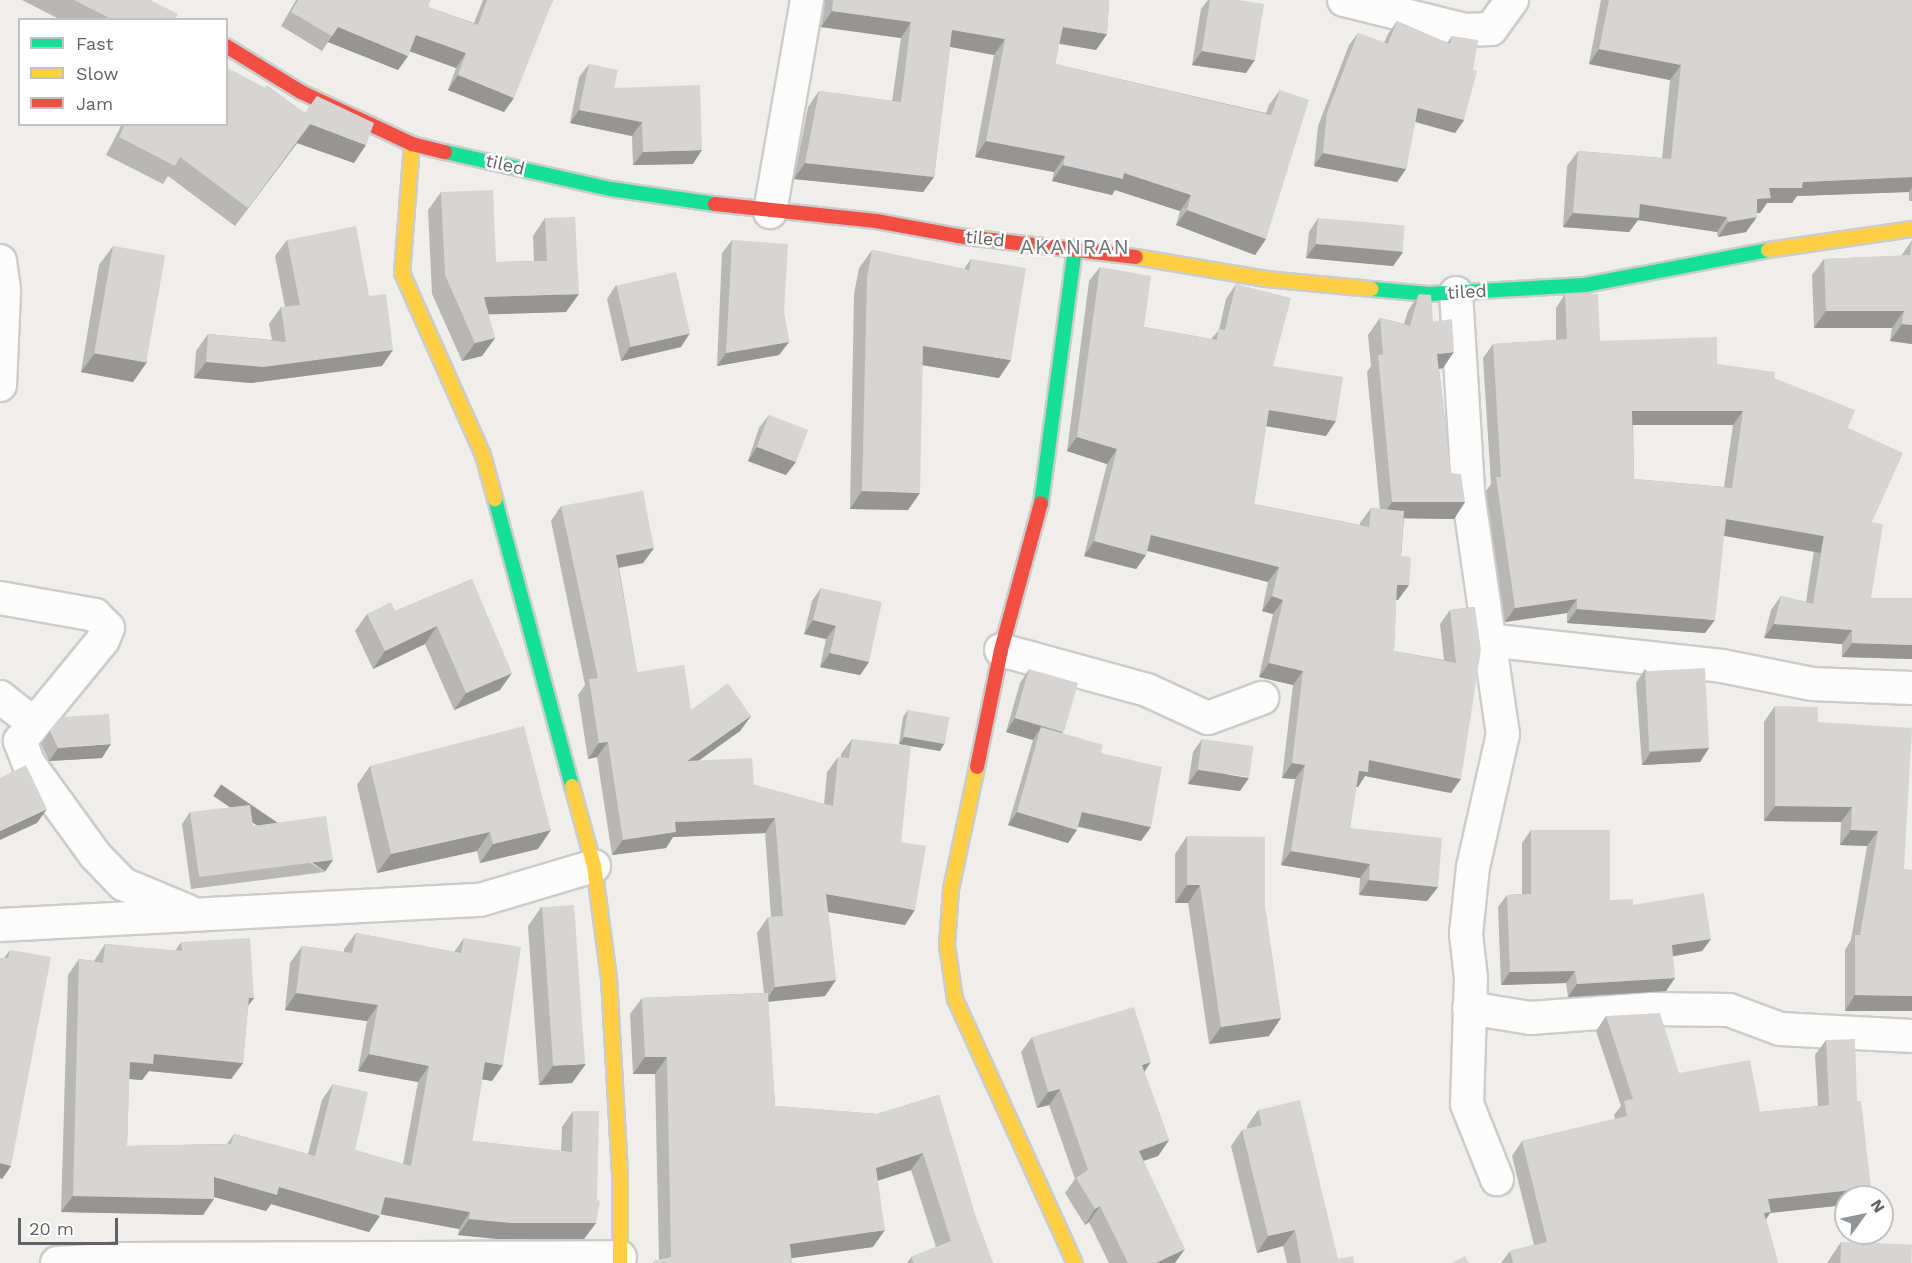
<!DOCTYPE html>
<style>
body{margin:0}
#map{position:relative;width:1912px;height:1263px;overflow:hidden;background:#efeeea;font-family:"Work Sans",sans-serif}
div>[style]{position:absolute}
.roads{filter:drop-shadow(2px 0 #cbcccc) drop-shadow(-2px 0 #cbcccc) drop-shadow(0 2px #cbcccc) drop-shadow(0 -2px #cbcccc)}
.street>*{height:32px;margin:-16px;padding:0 16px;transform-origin:16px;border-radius:16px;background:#fdfcfc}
.fast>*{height:14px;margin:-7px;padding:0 7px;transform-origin:7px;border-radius:7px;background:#16e098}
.slow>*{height:14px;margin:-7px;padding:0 7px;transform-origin:7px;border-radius:7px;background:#ffcf43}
.jam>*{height:14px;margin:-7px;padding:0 7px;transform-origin:7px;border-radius:7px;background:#f24e42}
.wall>*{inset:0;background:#b8b7b5}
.shaded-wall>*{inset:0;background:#969594;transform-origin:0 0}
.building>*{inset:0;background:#d6d5d3;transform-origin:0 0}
span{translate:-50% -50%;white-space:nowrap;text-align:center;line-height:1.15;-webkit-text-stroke:5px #fff;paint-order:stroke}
.street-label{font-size:18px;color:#5f6368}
.quarter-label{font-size:21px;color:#70757a;letter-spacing:1.5px}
.legend{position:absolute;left:18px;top:18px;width:210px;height:108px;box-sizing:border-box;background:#fff;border:2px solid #bfc1c3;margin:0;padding:8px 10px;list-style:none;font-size:18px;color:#5f6368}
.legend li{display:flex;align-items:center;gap:12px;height:30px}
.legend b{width:30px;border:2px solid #bfc1c3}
.north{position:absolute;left:1834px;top:1185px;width:60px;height:60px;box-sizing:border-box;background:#fff;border:2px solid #bfc1c3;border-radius:50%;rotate:57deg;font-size:16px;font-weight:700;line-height:24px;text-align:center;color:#5f6368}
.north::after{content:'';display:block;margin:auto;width:21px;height:27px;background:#919496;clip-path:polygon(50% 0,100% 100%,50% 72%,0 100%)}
.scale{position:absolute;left:18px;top:1218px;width:100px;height:27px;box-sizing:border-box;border:3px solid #5f6368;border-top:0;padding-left:8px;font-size:18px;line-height:21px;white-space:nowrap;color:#5f6368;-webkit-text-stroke:4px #fff;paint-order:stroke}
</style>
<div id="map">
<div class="roads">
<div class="street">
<div style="left:1344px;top:0;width:125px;rotate:13.9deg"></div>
<div style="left:1465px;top:30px;width:26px;rotate:-2deg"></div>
<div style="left:1491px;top:29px;width:36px;rotate:-54deg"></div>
<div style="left:770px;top:212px;width:215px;rotate:-80.1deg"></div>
<div style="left:0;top:261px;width:30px;rotate:82deg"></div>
<div style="left:4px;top:291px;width:94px;rotate:92.4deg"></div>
<div style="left:1456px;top:293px;width:199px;rotate:86.5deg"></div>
<div style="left:1468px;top:492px;width:245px;rotate:81.8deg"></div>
<div style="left:1503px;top:734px;width:136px;rotate:102.7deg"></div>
<div style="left:1473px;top:867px;width:67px;rotate:96deg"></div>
<div style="left:1466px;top:934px;width:44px;rotate:83.5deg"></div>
<div style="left:1471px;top:978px;width:126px;rotate:91.8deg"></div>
<div style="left:1467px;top:1104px;width:81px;rotate:68.2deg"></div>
<div style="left:0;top:598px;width:97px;rotate:10.1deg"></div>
<div style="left:95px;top:615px;width:18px;rotate:45deg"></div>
<div style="left:108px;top:628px;width:13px;rotate:113deg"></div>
<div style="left:103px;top:640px;width:131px;rotate:129.4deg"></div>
<div style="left:20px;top:741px;width:25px;rotate:69deg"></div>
<div style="left:29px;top:764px;width:112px;rotate:54deg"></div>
<div style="left:95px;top:855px;width:40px;rotate:46deg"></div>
<div style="left:123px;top:884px;width:70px;rotate:22.6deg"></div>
<div style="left:1487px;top:640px;width:236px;rotate:6.3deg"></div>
<div style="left:1722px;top:666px;width:92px;rotate:11.3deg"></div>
<div style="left:1812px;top:684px;width:100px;rotate:2.3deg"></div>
<div style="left:1001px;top:650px;width:151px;rotate:15.3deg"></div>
<div style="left:1147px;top:690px;width:67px;rotate:24.7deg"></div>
<div style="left:1208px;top:718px;width:58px;rotate:-20.3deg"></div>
<div style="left:0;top:697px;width:41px;rotate:38deg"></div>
<div style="left:0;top:925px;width:481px;rotate:-3deg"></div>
<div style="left:480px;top:900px;width:119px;rotate:-16.6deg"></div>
<div style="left:1469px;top:1008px;width:62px;rotate:9.3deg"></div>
<div style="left:1530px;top:1018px;width:123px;rotate:-4.2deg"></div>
<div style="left:1653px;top:1009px;width:76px;rotate:0.8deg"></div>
<div style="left:1729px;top:1010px;width:54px;rotate:20.4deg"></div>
<div style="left:1780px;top:1029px;width:132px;rotate:3deg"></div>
<div style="left:57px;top:1263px;width:68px;rotate:-3.4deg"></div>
<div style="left:125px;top:1259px;width:495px;rotate:-0.2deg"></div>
</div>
<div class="fast">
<div style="left:445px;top:152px;width:170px;rotate:12.6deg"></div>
<div style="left:611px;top:189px;width:105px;rotate:8.2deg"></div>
<div style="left:1372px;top:289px;width:57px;rotate:5deg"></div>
<div style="left:1429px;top:294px;width:156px;rotate:-3.3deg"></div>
<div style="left:1585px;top:285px;width:186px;rotate:-10.8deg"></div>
<div style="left:495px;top:499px;width:297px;rotate:75deg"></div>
<div style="left:1041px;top:503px;width:258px;rotate:-82.4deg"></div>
</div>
<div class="slow">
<div style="left:412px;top:144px;width:129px;rotate:94.4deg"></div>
<div style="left:402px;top:273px;width:199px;rotate:66deg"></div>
<div style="left:483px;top:455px;width:46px;rotate:74.7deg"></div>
<div style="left:1768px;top:250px;width:146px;rotate:-8.3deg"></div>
<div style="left:1136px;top:257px;width:132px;rotate:9.6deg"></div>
<div style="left:1266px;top:279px;width:106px;rotate:5.4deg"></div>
<div style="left:977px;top:767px;width:125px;rotate:102deg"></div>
<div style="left:951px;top:889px;width:56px;rotate:94.1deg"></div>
<div style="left:947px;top:945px;width:55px;rotate:81.6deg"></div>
<div style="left:955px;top:999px;width:290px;rotate:65.6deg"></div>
<div style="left:572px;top:786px;width:83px;rotate:74.6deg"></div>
<div style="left:594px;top:866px;width:113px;rotate:82.4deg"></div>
<div style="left:609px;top:978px;width:194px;rotate:86.8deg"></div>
<div style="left:620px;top:1172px;width:91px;rotate:90deg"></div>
</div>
<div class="jam">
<div style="left:226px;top:46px;width:88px;rotate:31.5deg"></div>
<div style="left:301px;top:92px;width:123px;rotate:25.1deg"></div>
<div style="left:412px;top:144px;width:34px;rotate:14deg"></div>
<div style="left:715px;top:204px;width:162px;rotate:6deg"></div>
<div style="left:876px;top:221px;width:83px;rotate:10.4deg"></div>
<div style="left:958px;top:236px;width:179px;rotate:6.7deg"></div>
<div style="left:977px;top:767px;width:119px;rotate:-78.4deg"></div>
<div style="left:1001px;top:650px;width:152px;rotate:-74.8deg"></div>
</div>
</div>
<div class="wall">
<div style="clip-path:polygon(22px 0,150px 0,175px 20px,61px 20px)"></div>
<div style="clip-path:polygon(296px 0,430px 0,428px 7px,474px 23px,483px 0,553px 0,504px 112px,448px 90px,456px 68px,410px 51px,408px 56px,398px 70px,328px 42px,322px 51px,281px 26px)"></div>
<div style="clip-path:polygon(824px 0,1109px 0,1107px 34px,1096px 50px,1059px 44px,1055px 64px,1266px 113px,1269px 105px,1280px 90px,1266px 239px,1255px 255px,1176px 225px,1180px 211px,1115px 190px,1112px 195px,1052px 181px,1054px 172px,975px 157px,994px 55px,950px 47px,934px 177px,923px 192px,794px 179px,808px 107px,819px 91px,892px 101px,901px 38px,821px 27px,825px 3px)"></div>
<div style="clip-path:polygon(1208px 0,1238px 0,1246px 73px,1192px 65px,1201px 9px)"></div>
<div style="clip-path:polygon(1601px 0,1912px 0,1912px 201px,1909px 201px,1909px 192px,1797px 196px,1792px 203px,1767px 203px,1760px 213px,1757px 213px,1746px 232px,1718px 237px,1717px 232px,1638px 220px,1629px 232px,1563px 227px,1567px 166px,1578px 151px,1662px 158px,1670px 80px,1589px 64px)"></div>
<div style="clip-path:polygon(1397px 21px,1447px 43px,1452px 36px,1464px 120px,1455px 133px,1415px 122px,1406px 169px,1397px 182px,1314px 166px,1318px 126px,1349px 45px,1358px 33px,1384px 43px,1388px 34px)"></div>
<div style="clip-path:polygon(589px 64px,614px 88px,693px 164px,633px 165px,632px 136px,570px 123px,579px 77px)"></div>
<div style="clip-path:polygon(317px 96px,354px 163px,297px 143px,235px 226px,168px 176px,163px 184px,106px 155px,122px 124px,226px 124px,305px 113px)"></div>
<div style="clip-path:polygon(441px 192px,496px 262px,534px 261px,533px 236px,545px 218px,566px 312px,488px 314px,495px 338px,482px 356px,462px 361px,432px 294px,428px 210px)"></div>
<div style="clip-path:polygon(1318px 218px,1403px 252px,1393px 266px,1306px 258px,1309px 232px)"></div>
<div style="clip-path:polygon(287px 240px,369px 296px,382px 366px,251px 383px,194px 378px,196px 351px,208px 334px,272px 340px,269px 324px,281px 307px,285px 307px,275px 256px)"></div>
<div style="clip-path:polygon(732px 240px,784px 313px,789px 342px,779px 355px,717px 366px,722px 253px)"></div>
<div style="clip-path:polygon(1912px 240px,1912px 344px,1890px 341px,1892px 328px,1814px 328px,1812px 275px,1824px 259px,1901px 256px)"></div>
<div style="clip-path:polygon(113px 246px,147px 362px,133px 382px,81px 372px,99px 265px)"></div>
<div style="clip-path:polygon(872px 250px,964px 269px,971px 259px,999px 378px,922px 365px,908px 510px,850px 509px,854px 294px,859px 268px)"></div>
<div style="clip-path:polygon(1100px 267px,1144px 327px,1211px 339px,1219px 330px,1226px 299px,1236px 284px,1273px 366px,1326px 436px,1266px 426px,1254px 504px,1360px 525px,1360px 523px,1371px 508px,1380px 509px,1367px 372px,1371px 366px,1368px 335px,1380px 318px,1404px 324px,1408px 311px,1419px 294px,1433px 322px,1443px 368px,1439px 369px,1451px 473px,1465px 502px,1454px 519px,1404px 518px,1398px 600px,1396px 600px,1394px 651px,1444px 660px,1440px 624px,1450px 610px,1475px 607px,1451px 793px,1365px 776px,1358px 787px,1356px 787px,1350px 828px,1438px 887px,1427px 901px,1359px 895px,1360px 878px,1281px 865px,1295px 779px,1282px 778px,1293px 685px,1259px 677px,1273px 614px,1262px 611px,1268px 582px,1147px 551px,1146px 555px,1136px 569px,1084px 556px,1107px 464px,1067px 451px,1089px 281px)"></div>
<div style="clip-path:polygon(616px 285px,681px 347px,621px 361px,607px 299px)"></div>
<div style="clip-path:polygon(evenodd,1565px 294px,1600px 341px,1717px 364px,1774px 378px,1848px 428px,1872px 522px,1871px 598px,1912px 598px,1912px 659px,1842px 657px,1842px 644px,1764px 638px,1771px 610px,1781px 596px,1806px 602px,1814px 550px,1724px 534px,1705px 633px,1567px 623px,1567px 613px,1505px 622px,1486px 491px,1491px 484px,1483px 358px,1493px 344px,1556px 340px,1556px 308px,1565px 294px,1633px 425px,1733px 425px,1724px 487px,1634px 479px,1633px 425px)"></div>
<div style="clip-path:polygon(769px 415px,786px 475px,748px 461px,759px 428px)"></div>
<div style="clip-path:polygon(561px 506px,654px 548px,643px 563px,619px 568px,637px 672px,691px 710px,751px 716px,740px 731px,698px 761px,754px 785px,824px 804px,827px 772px,838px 757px,841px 757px,841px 754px,852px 739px,901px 842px,905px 925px,828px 912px,836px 980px,825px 996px,768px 1002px,775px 1106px,877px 1114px,939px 1095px,975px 1215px,993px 1263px,907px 1263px,911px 1257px,936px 1247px,911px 1170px,877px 1181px,873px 1247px,791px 1258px,792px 1263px,653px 1263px,654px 1261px,659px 1260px,655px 1074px,633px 1074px,630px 1014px,642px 998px,764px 993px,757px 933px,768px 917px,771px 917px,765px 833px,673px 837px,666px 848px,612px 855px,597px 757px,588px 759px,578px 695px,585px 685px,551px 521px)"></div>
<div style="clip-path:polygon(472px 579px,500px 690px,454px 710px,425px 644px,373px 669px,355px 631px,367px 614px,395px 611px)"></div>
<div style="clip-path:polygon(821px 588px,869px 662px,860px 675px,820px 667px,826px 639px,804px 634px,812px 601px)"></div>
<div style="clip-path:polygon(1029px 669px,1063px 733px,1062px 734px,1101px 753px,1141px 841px,1078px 827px,1068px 843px,1008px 825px,1033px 740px,1006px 732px,1020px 683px)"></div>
<div style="clip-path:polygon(1645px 669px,1709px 748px,1700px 762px,1642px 765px,1636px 683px)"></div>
<div style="clip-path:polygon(1775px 706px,1818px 722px,1904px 869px,1912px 1011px,1845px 1011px,1845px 950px,1851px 940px,1867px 846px,1840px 845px,1841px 822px,1764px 821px,1764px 722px)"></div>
<div style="clip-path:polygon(908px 710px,944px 744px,940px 751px,899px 744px,903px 717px)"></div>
<div style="clip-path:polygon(50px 731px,102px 758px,49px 761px,41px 744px)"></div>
<div style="clip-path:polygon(1202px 739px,1240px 791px,1188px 784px,1193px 752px)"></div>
<div style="clip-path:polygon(370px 766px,538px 849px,480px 863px,477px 851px,377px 873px,357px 785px)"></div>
<div style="clip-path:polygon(190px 812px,253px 826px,325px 872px,191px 889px,182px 824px)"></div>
<div style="clip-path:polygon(1531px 830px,1610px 900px,1633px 905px,1711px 939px,1702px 951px,1673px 956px,1666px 991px,1568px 997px,1566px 983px,1501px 985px,1498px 907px,1507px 895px,1522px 894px,1522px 843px)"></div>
<div style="clip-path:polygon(1187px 836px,1265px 908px,1281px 1018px,1269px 1036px,1209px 1044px,1188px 903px,1175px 903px,1175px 854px)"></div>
<div style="clip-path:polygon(542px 906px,572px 1083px,539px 1085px,528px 926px)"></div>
<div style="clip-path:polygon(356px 933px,454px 952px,464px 938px,492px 1081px,482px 1079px,472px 1141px,561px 1151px,562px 1127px,573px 1111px,596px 1223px,584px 1239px,498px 1239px,458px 1235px,459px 1229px,380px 1214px,369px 1232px,271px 1204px,266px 1211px,214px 1197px,203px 1215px,61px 1212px,68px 975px,79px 959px,94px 961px,105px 944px,175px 951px,181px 942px,254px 998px,248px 1005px,243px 1063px,231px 1079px,149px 1071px,142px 1080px,129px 1079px,127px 1146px,227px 1144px,234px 1134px,308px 1154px,322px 1100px,333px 1084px,355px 1150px,403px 1164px,418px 1082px,358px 1071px,367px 1021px,285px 1010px,290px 963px,302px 946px,344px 952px,344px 949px)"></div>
<div style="clip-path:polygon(10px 950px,11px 1166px,2px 1179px,4px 958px)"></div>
<div style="clip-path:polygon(1606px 1016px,1679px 1073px,1760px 1112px,1818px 1106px,1815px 1055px,1826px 1040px,1857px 1101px,1871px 1188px,1865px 1197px,1846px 1197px,1770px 1213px,1766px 1219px,1778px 1263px,1501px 1263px,1510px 1251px,1534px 1245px,1512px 1156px,1522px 1141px,1615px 1119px,1614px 1115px,1621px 1106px,1596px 1031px)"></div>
<div style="clip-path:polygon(1032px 1037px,1144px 1071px,1169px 1140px,1158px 1156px,1143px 1161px,1175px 1263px,1109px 1263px,1089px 1222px,1085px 1225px,1065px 1193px,1075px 1179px,1049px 1105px,1037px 1108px,1021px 1052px)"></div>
<div style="clip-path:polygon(1258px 1110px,1338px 1259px,1354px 1263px,1287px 1263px,1283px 1246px,1257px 1253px,1231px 1146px,1242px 1130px,1247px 1129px,1247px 1126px)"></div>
<div style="clip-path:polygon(1841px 1242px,1912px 1263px,1827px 1263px)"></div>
</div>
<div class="shaded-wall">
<div style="clip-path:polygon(832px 11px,911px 22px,901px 38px,821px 27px)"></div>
<div style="clip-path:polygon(338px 27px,408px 56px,398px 70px,328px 42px)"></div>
<div style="clip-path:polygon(1063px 27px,1107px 34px,1096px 50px,1052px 42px)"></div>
<div style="clip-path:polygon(952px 30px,1005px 39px,994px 55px,941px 45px)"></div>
<div style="clip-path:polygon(416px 35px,466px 53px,456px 68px,406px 50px)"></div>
<div style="clip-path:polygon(1599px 49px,1681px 65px,1670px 80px,1589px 64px)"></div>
<div style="clip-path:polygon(1202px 51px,1255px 60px,1246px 73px,1192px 65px)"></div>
<div style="clip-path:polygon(458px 75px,514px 98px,504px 112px,448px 90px)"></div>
<div style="clip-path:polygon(1418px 108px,1464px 120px,1455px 133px,1409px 120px)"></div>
<div style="clip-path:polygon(579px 110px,642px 122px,632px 136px,570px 123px)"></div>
<div style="clip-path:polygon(310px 124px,366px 145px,354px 163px,297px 143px,235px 226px)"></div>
<div style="clip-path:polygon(986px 141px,1065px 156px,1054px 172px,975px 157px)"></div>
<div style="clip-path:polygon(702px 150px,693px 164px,633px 165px,643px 152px)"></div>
<div style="clip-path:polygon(1323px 153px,1406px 169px,1397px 182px,1314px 166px)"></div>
<div style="clip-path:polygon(805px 163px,934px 177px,923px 192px,794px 179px)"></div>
<div style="clip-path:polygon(1063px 165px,1124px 173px,1191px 195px,1180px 211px,1115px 190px,1112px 195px,1052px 181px)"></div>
<div style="clip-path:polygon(1912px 177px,1912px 187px,1909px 192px,1797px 196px,1792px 203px,1767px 203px,1760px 213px,1747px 214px,1757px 199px,1769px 188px,1803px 182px)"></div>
<div style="clip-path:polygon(1640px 204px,1727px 217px,1717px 232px,1638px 220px,1629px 232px,1563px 227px,1573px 213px)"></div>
<div style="clip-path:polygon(1187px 210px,1266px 239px,1255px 255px,1176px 225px)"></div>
<div style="clip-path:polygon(1757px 217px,1746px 232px,1718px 237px,1728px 222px)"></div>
<div style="clip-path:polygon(1316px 244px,1403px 252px,1393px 266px,1306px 258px)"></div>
<div style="clip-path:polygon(579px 294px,566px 312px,471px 315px,484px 297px)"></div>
<div style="clip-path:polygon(1826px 311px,1904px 311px,1892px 328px,1814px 328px)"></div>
<div style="clip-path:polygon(1902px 324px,1912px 325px,1912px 344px,1890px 341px)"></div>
<div style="clip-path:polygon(690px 333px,681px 347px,621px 361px,630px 347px)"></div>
<div style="clip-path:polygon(495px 338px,482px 356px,462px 361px,475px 343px)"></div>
<div style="clip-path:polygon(789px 342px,779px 355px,717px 366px,726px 353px)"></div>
<div style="clip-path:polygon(923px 346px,1011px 360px,999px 378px,910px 363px)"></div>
<div style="clip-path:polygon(393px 350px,382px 366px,251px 383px,194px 378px,206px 362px)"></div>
<div style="clip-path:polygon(1454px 352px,1443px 368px,1425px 371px,1437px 354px)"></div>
<div style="clip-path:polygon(95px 353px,147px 362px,133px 382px,81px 372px)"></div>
<div style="clip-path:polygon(1269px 410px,1336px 421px,1326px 436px,1259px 425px)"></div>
<div style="clip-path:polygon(1632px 411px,1743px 411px,1733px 425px,1623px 425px)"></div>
<div style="clip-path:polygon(1077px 437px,1117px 449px,1107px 464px,1067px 451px)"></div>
<div style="clip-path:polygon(757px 447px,796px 462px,786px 475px,748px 461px)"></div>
<div style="clip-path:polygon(862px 491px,920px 493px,908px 510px,850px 509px)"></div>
<div style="clip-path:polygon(1392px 502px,1465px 502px,1454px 519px,1381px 518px)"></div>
<div style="left:1726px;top:519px;width:99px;height:17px;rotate:10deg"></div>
<div style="clip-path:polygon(1151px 535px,1279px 567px,1268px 582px,1141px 549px)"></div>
<div style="clip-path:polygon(1094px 541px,1146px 555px,1136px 569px,1084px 556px)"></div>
<div style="clip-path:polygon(654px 548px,643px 563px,606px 570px,616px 555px)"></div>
<div style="clip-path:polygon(1397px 585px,1409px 585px,1398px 600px,1386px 599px)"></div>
<div style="clip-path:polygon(1272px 596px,1283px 600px,1273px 614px,1262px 611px)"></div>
<div style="clip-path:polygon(1577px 599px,1567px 613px,1505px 622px,1515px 608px)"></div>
<div style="clip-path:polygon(1577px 609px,1715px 620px,1705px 633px,1567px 623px)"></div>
<div style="clip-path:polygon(813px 620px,836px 626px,826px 639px,804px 634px)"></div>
<div style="clip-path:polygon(1774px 624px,1852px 630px,1842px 644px,1764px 638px)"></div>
<div style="clip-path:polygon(437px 626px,425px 644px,373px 669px,385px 651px)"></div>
<div style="clip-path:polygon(1852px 643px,1912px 645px,1912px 659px,1842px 657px)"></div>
<div style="clip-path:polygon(830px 653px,869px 662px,860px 675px,820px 667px)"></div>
<div style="clip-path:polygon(1269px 663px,1303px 671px,1293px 685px,1259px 677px)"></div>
<div style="clip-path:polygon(512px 673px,500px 690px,454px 710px,466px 693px)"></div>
<div style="clip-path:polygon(751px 716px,740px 731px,676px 777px,687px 761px)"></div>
<div style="clip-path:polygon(1015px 718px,1063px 733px,1054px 746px,1041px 727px,1033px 740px,1006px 732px)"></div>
<div style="clip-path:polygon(904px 737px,944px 744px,940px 751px,899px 744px)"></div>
<div style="clip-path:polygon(608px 742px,597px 757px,588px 759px,599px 743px)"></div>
<div style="clip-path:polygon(111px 744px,102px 758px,49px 761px,58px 748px)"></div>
<div style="clip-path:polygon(1709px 748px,1700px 762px,1642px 765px,1651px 752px)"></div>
<div style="clip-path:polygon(1369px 760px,1461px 779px,1451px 793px,1365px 776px,1358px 787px,1349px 786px,1359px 771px)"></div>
<div style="clip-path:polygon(1292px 763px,1305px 765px,1295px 779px,1282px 778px)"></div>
<div style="clip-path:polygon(1198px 770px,1249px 778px,1240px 791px,1188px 784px)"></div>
<div style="clip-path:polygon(1775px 806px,1852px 807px,1841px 822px,1764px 821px)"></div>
<div style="clip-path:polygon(47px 809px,37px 823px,0 840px,0 831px)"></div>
<div style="clip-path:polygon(1017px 812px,1077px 830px,1068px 843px,1008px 825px)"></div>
<div style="clip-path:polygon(1082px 812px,1151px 827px,1141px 841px,1073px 825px)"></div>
<div style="clip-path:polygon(775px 818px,765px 833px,673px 837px,666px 848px,612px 855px,623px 840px,675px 822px)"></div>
<div style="clip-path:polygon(551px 830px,538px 849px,480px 863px,493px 844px)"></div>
<div style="clip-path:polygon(1851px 830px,1878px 831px,1867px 846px,1840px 845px)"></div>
<div style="clip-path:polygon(490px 832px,477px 851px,377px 873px,391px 854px)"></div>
<div style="clip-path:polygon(1291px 851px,1370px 864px,1360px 878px,1281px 865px)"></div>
<div style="left:333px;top:860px;width:14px;height:135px;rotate:124deg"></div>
<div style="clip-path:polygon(1369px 880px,1438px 887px,1427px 901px,1359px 895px)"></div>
<div style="clip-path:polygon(1187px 885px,1200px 885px,1188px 903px,1175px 903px)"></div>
<div style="clip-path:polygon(826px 894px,915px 910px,905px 925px,816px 910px)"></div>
<div style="clip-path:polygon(1711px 939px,1702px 951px,1664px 958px,1672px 945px)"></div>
<div style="clip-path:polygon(1575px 971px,1566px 983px,1501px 985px,1510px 972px)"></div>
<div style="clip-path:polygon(1675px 978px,1666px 991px,1568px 997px,1577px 984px)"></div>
<div style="clip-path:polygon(836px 980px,825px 996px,765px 1002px,775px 987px)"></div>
<div style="clip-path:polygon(296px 993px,378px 1005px,367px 1021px,285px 1010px)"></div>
<div style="clip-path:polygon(1855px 995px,1912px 996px,1912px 1011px,1845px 1011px)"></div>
<div style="clip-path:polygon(249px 998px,254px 998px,242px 1014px)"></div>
<div style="clip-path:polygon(1281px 1018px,1269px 1036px,1209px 1044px,1221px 1027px)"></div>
<div style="clip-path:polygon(154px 1054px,243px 1063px,231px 1079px,149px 1071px,142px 1080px,118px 1078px,130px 1062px)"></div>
<div style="clip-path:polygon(369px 1054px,429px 1066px,418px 1082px,358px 1071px)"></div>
<div style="clip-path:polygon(645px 1057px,667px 1057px,655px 1074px,633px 1074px)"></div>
<div style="clip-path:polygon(485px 1062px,503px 1065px,492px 1081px,474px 1078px)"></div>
<div style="clip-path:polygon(1151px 1062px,1140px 1078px,1142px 1065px)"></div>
<div style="clip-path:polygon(586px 1064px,572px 1083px,539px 1085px,553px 1066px)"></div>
<div style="clip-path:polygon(1060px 1089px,1049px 1105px,1037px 1108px,1048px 1092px)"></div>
<div style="clip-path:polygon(1169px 1140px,1158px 1156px,1128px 1166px,1139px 1151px)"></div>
<div style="clip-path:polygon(923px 1153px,911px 1170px,864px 1185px,876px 1168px)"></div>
<div style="clip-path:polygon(0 1163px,11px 1166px,2px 1179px,0 1178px)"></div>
<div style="clip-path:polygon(214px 1177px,279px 1187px,380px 1216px,369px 1232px,271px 1204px,266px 1211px,203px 1194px)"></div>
<div style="clip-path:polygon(1871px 1188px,1865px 1197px,1846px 1197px,1846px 1205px,1770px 1213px,1761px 1226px,1768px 1199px)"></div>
<div style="clip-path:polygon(73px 1196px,214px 1199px,203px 1215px,61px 1212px)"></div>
<div style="clip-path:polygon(385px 1197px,470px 1212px,459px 1229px,374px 1213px)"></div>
<div style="clip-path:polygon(1100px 1206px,1089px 1222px,1085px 1225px,1095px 1209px)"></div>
<div style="clip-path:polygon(469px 1219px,596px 1223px,584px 1239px,498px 1239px,458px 1235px)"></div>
<div style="clip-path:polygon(885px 1230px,873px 1247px,778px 1260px,790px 1244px)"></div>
<div style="clip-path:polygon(1295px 1230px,1283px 1246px,1257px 1253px,1268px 1236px)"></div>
<div style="clip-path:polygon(1185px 1249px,1175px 1263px,1156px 1263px)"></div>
</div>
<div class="building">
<div style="clip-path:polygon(74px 0,150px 0,178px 14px,175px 20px,113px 20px)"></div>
<div style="clip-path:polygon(298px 0,430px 0,428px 7px,478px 25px,487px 0,553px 0,514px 98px,458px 75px,466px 53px,416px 35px,408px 56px,338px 27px,332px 36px,291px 12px)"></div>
<div style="clip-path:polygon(833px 0,1109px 0,1107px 34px,1063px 27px,1055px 64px,1271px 115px,1280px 90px,1309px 100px,1266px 239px,1187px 210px,1191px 195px,1124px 173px,1123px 179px,1063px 165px,1065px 156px,986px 141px,1005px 39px,952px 30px,934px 177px,805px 163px,819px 91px,901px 102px,911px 22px,832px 11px)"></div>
<div style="clip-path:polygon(1210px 0,1238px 0,1264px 4px,1255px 60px,1202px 51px)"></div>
<div style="clip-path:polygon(1609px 0,1912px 0,1912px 177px,1803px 182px,1802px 188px,1769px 188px,1771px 198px,1757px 199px,1757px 217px,1728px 222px,1727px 217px,1640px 204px,1639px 218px,1573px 213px,1578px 151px,1671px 159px,1681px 65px,1599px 49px)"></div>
<div style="clip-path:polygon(1397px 21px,1450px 44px,1452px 36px,1478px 40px,1473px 70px,1477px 71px,1464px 120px,1418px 108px,1406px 169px,1323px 153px,1327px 113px,1358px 33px,1388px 44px)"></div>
<div style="clip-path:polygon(589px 64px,618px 70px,614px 88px,700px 85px,702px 150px,643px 152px,642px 122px,579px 110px)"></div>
<div style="clip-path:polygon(226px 67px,265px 88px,267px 85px,305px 113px,317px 96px,374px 123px,366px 145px,310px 124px,248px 208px,180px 157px,175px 166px,119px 137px,125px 124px,226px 124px)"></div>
<div style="clip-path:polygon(493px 190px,496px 262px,547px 261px,545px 218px,575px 217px,579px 294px,484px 297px,495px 338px,475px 343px,445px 275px,441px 192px)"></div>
<div style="left:1318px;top:218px;width:87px;height:26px;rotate:5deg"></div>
<div style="clip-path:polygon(356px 226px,369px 296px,386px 294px,393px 350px,263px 367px,206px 362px,208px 334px,286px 342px,281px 307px,300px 305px,287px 240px)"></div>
<div style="clip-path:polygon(732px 240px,788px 244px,784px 313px,789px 342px,726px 353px)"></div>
<div style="clip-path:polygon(1912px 240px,1912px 325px,1902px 324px,1904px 311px,1826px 311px,1824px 259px,1910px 255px)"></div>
<div style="left:113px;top:246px;width:53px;height:109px;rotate:10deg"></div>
<div style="clip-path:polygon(872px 250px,969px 270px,971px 259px,1026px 268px,1011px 360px,923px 346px,920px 493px,862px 491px,867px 277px)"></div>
<div style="clip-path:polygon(1100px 267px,1151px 276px,1144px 327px,1217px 340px,1218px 329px,1225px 330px,1236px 284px,1291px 298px,1273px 366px,1343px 377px,1336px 421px,1269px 410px,1254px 504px,1369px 527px,1371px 508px,1404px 511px,1401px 556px,1411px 557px,1409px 585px,1397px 585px,1394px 651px,1456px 663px,1450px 610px,1475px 607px,1481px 650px,1461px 779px,1369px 760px,1368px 772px,1359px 771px,1350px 828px,1442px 838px,1438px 887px,1369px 880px,1370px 864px,1291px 851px,1305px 765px,1292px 763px,1303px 671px,1269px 663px,1283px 600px,1272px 596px,1279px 567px,1151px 535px,1146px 555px,1094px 541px,1117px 449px,1077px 437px)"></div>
<div style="left:676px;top:272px;width:63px;height:61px;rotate:77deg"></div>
<div style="clip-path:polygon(1419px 294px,1431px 295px,1433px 322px,1452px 319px,1454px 352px,1437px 354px,1451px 473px,1461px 474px,1465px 502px,1392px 502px,1378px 355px,1383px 354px,1380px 318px,1410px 326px)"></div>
<div style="clip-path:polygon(evenodd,1565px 294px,1598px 294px,1600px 341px,1717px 337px,1717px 364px,1775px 372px,1774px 378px,1855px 410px,1848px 428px,1903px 453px,1872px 522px,1883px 524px,1871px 598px,1912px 598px,1912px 645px,1852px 643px,1852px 630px,1774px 624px,1781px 596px,1813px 604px,1824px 536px,1726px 519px,1715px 620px,1577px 609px,1577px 599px,1515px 608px,1496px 477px,1501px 477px,1493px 344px,1567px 339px,1565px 294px,1632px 411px,1743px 411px,1732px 488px,1634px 479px,1632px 411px)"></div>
<div style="left:769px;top:415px;width:42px;height:34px;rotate:21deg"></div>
<div style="clip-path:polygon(643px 491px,654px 548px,616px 555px,637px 672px,684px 665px,691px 710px,728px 683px,751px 716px,687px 761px,752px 758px,754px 785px,833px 806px,838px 757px,849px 758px,852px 739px,911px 746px,901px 842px,926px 846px,915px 910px,826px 894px,836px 980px,775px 987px,768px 917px,783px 916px,775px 818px,675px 822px,676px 832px,623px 840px,608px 742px,599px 743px,589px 679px,598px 678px,561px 506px)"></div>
<div style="clip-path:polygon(472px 579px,512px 673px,466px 693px,437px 626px,385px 651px,367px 614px,391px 602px,395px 611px)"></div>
<div style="clip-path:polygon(821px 588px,882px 602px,869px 662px,830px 653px,836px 626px,813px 620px)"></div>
<div style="left:1705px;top:668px;width:80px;height:60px;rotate:87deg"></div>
<div style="left:1029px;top:669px;width:51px;height:51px;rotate:16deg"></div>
<div style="clip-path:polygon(1775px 706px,1818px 707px,1818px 722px,1912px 728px,1904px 869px,1912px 870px,1912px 996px,1855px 995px,1855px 935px,1860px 935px,1878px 831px,1851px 830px,1852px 807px,1775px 806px)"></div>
<div style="left:908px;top:710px;width:42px;height:27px;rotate:10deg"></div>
<div style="clip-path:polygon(109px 714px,111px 744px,58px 748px,50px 731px,61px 717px)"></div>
<div style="clip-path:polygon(524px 726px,551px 830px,493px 844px,490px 832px,391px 854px,370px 766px)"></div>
<div style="clip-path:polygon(1041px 727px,1103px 745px,1101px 753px,1162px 767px,1151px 827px,1082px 812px,1077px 830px,1017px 812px)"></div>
<div style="left:1202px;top:739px;width:52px;height:31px;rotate:8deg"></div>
<div style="clip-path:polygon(26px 765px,47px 809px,0 831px,0 778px)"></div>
<div style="clip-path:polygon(250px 805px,253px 826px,326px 816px,333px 860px,199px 877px,190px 812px)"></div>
<div style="clip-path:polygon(1531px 830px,1610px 830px,1610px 900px,1633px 899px,1633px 905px,1704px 893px,1711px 939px,1672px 945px,1675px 978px,1577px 984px,1575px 971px,1510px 972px,1507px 895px,1531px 894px)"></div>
<div style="clip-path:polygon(1187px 836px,1265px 837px,1265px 908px,1281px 1018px,1221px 1027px,1200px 885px,1187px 885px)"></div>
<div style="left:574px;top:905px;width:159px;height:32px;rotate:86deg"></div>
<div style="clip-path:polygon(356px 933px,461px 953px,464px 938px,521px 947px,503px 1065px,485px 1062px,472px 1141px,572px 1152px,573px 1111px,599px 1111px,597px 1200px,600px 1201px,596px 1223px,510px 1223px,469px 1219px,470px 1212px,385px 1197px,380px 1216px,279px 1187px,277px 1195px,214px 1177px,214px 1199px,73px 1196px,79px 959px,103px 963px,105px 944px,182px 951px,181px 942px,250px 938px,254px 998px,249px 998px,243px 1063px,154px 1054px,153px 1064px,130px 1062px,127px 1146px,231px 1144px,234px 1134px,315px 1156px,333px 1084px,368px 1092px,355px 1150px,411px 1166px,429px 1066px,369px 1054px,378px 1005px,296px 993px,302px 946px,352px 953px)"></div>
<div style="clip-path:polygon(10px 950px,51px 957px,11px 1166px,0 1163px,0 958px,8px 958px)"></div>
<div style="clip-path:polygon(768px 993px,775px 1106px,877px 1114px,939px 1095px,975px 1215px,993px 1263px,914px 1263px,911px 1257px,951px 1241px,923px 1153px,876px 1168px,885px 1230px,790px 1244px,792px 1263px,654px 1263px,654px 1261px,671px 1257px,667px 1057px,645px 1057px,642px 998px)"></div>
<div style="clip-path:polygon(1134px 1007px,1151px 1062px,1142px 1065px,1169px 1140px,1139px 1151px,1185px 1249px,1156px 1263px,1128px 1263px,1100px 1206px,1095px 1209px,1076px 1178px,1088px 1170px,1060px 1089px,1048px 1092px,1032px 1037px)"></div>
<div style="clip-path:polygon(1660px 1013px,1679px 1073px,1750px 1060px,1760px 1112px,1829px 1105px,1826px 1040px,1855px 1039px,1857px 1101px,1861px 1101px,1871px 1188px,1768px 1199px,1771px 1212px,1764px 1213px,1778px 1263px,1513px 1263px,1510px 1251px,1547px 1242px,1522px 1141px,1627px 1116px,1624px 1101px,1633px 1099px,1606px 1016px)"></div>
<div style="clip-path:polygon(1300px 1100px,1338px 1259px,1353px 1256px,1354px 1263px,1301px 1263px,1295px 1230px,1268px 1236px,1242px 1130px,1262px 1125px,1258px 1110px)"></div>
<div style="left:1841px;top:1242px;width:71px;height:21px;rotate:2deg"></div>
<div style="clip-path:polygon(1465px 1256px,1469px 1263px,1452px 1263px)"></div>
</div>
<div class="street-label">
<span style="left:505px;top:165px;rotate:13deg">tiled</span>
<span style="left:985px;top:239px;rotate:6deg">tiled</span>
<span style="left:1467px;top:292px;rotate:-3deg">tiled</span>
</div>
<div class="quarter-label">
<span style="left:1075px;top:247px">AKANRAN</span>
</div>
<ul class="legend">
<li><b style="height:8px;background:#16e098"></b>Fast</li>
<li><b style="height:8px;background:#ffcf43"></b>Slow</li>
<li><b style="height:8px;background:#f24e42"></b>Jam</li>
</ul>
<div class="north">N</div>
<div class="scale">20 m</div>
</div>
